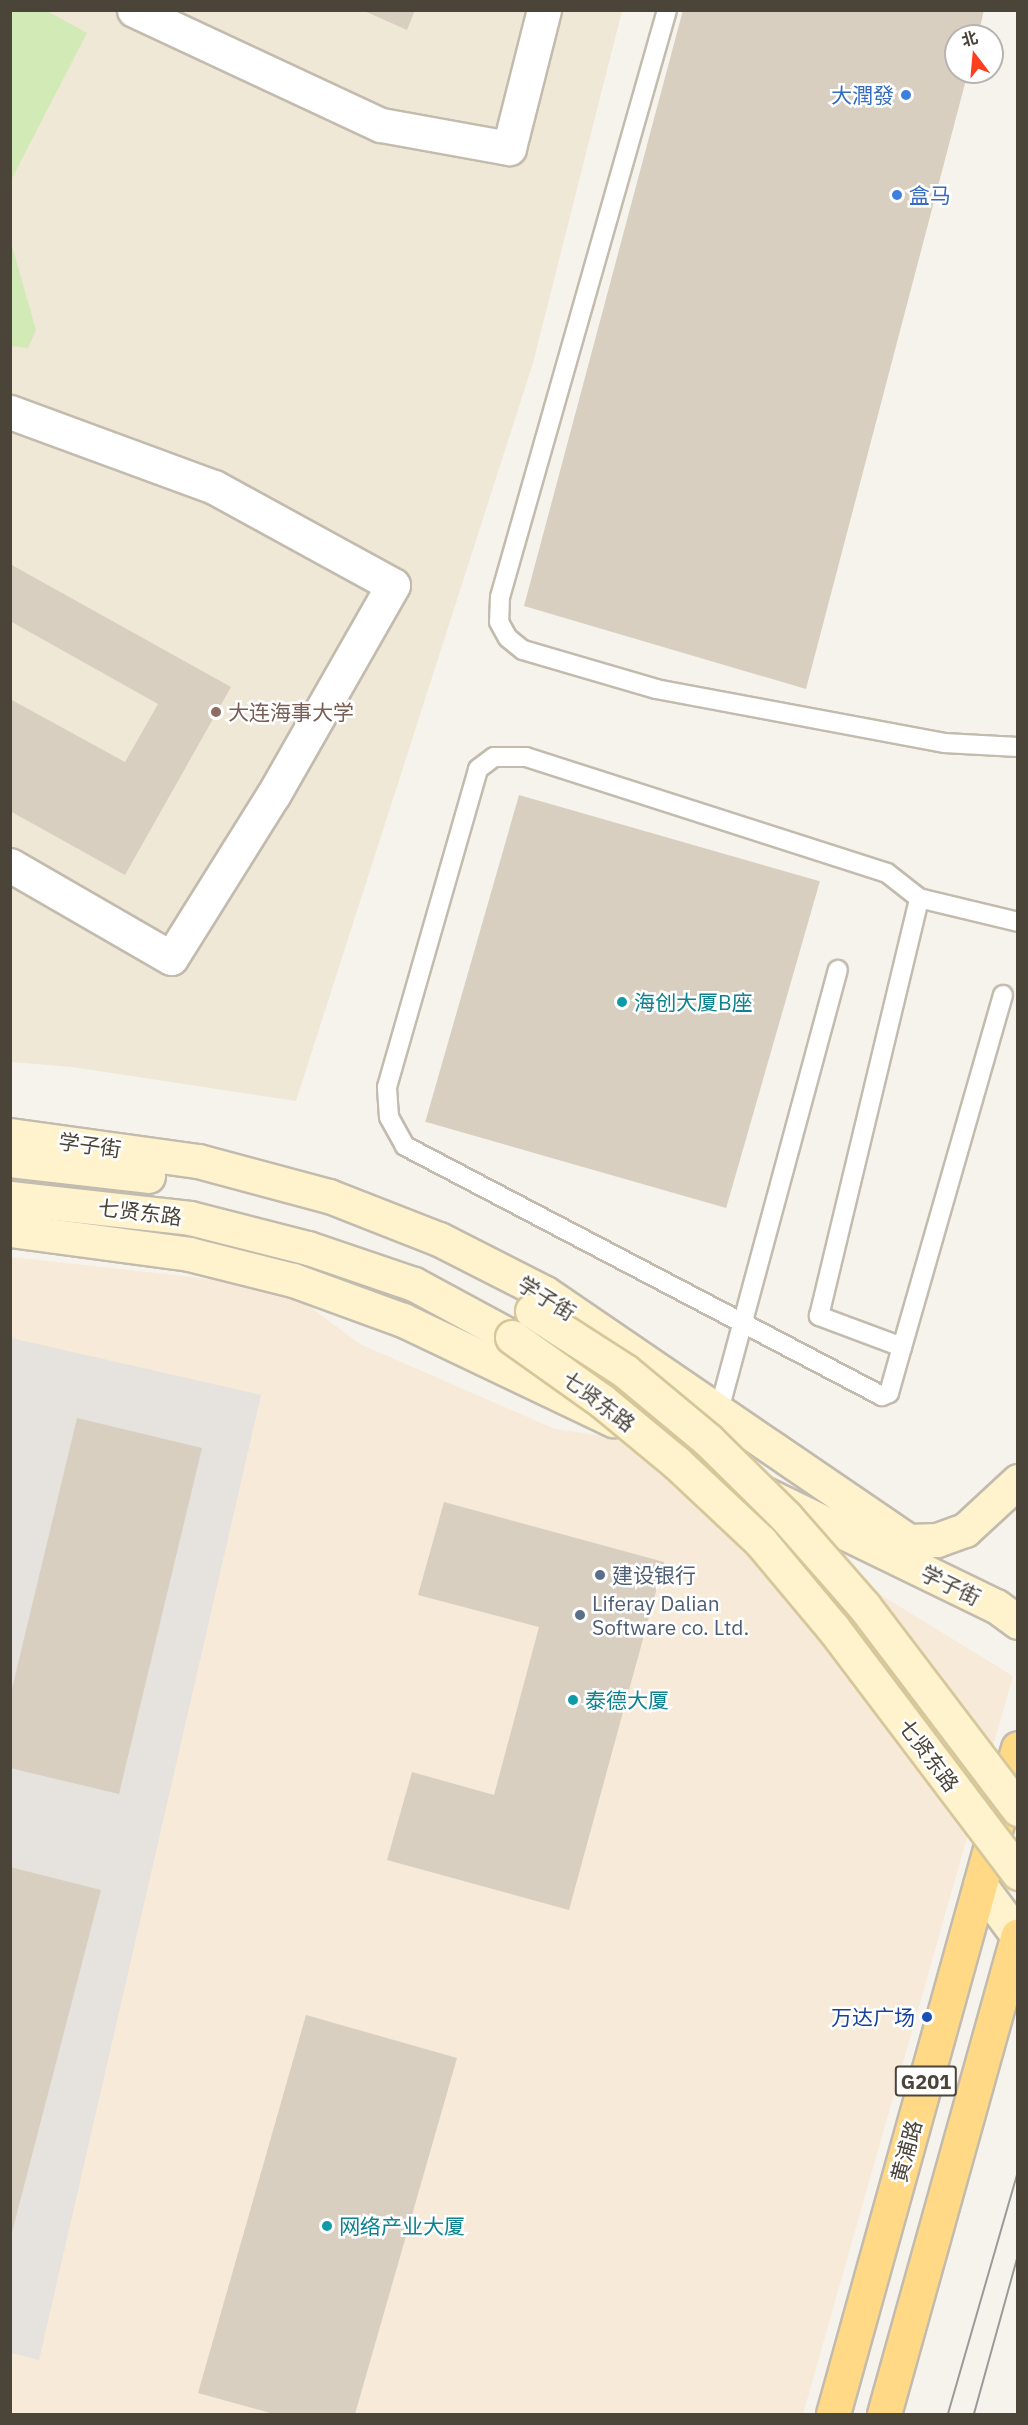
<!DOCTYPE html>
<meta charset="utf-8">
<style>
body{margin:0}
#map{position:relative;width:1028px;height:2425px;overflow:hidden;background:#f6f3ec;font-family:"IBM Plex Sans","Noto Sans SC",sans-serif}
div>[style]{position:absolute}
.commercial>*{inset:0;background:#f7ead8}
.industrial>*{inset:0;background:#e6e2dd}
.education>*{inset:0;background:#efe8d6}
.green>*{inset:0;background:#d2eab5}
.building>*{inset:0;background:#d8cfc1;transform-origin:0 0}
.roads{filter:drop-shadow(2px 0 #c2bbae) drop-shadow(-2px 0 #c2bbae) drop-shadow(0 2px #c2bbae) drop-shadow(0 -2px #c2bbae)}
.service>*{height:18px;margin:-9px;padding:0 9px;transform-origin:9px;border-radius:9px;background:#fff}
.minor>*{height:33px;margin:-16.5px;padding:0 16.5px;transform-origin:16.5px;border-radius:16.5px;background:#fff}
.secondary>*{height:33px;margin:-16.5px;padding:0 16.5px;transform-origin:16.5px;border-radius:16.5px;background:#fff3cd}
.trunk>*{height:33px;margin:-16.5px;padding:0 16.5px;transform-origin:16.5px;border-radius:16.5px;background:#ffd985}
.tram>*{height:1.5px;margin:-0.75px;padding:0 0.75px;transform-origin:0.75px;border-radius:0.75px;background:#9a9a9a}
.bridges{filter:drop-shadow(2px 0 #d6c79b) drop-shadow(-2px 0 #d6c79b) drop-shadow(0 2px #d6c79b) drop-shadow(0 -2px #d6c79b)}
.secondary-bridge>*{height:33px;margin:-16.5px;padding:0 16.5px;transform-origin:16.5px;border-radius:16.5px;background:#fff3cd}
.dots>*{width:16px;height:16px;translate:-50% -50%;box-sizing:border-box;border:3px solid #fff;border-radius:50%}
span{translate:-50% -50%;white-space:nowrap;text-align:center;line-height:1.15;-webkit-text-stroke:5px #fff;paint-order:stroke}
.shield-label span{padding:2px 4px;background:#fff;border:2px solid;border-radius:4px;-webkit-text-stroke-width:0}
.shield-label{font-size:20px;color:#4b4439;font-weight:700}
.shop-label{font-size:21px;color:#366cbe}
.right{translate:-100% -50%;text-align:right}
.left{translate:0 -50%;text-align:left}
.education-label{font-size:21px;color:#785e54}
.culture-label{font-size:21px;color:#0d838f}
.street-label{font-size:21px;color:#4b4439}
.service-label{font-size:21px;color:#4e5e75}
.transit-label{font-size:21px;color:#164399}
.frame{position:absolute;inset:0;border:12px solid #4b4439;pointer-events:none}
.north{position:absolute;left:944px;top:24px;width:60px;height:60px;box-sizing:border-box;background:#fff;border:2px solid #b7b4b0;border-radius:50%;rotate:344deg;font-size:16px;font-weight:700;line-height:24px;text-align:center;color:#4b4439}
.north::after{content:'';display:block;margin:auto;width:21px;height:27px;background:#fc3f1d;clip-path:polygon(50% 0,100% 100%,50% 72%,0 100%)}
</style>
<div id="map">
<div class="commercial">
<div style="clip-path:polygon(11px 1257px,283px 1287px,360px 1344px,555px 1429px,626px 1439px,1013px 1676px,803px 2414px,11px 2414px)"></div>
</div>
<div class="industrial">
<div style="clip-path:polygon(11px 1338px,261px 1395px,39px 2360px,11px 2353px)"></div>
</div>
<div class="education">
<div style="clip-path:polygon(10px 11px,622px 11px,533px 363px,296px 1101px,72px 1067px,11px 1062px)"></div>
</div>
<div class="green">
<div style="clip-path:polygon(11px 10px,47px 11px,87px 33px,11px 180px)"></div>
<div style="clip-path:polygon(10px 239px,36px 330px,28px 348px,11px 346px)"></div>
</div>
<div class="building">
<div style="clip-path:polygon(362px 10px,415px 10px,407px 30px)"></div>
<div style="clip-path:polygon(683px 10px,984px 10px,978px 36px,956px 36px,956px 72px,968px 72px,806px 689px,524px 606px)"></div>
<div style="clip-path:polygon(10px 564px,231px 687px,125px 875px,10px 811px,10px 699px,125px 762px,158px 704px,10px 621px)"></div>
<div style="left:519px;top:795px;width:313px;height:340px;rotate:16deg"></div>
<div style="clip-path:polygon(77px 1418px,202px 1448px,119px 1794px,10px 1768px,10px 1697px)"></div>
<div style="clip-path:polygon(444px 1502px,664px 1562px,569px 1910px,387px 1860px,412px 1772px,494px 1795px,539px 1627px,418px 1595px)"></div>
<div style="clip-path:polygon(10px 1867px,101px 1890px,11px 2236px,10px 2235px)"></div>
<div style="clip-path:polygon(306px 2015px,457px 2058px,355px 2414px,274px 2414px,198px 2393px)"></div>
</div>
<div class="roads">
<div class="service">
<div style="left:667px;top:10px;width:610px;rotate:105.88deg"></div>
<div style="left:500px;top:597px;width:25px;rotate:92deg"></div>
<div style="left:499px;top:622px;width:18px;rotate:61deg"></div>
<div style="left:508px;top:638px;width:19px;rotate:39deg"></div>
<div style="left:523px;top:650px;width:139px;rotate:16.3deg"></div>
<div style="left:656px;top:689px;width:293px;rotate:10.6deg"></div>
<div style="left:944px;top:743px;width:74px;rotate:3.1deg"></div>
<div style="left:1003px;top:995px;width:366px;rotate:106deg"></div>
<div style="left:902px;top:1347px;width:89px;rotate:-159.5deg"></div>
<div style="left:819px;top:1316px;width:430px;rotate:-76.5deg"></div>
<div style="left:919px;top:898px;width:102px;rotate:13.6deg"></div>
<div style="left:902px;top:1347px;width:48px;rotate:105.8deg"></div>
<div style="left:889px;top:1393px;width:8px;rotate:157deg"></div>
<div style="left:882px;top:1396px;width:539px;rotate:-152.34deg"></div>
<div style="left:405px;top:1146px;width:33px;rotate:-119deg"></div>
<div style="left:389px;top:1117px;width:30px;rotate:-94deg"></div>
<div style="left:387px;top:1087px;width:331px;rotate:-74deg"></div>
<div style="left:478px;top:769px;width:20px;rotate:-37deg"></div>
<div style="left:494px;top:757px;width:32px"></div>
<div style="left:526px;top:757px;width:379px;rotate:17.8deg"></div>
<div style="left:887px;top:873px;width:41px;rotate:38deg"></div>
<div style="left:718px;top:1414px;width:460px;rotate:-74.9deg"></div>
</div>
<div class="minor">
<div style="left:134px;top:10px;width:272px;rotate:25deg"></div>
<div style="left:381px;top:125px;width:130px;rotate:10.2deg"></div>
<div style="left:509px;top:148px;width:142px;rotate:-75.8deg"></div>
<div style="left:10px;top:412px;width:217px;rotate:20.2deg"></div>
<div style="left:214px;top:487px;width:204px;rotate:28.7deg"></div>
<div style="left:393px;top:585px;width:242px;rotate:119.7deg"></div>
<div style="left:273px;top:795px;width:192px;rotate:122deg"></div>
<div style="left:171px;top:958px;width:186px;rotate:-150deg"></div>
</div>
<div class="secondary">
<div style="left:10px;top:1135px;width:190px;rotate:7.9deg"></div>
<div style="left:198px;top:1161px;width:136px;rotate:15deg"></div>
<div style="left:329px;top:1196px;width:118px;rotate:21.4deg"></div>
<div style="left:439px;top:1239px;width:119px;rotate:27deg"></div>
<div style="left:545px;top:1293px;width:440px;rotate:34.3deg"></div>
<div style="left:909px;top:1541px;width:28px;rotate:-2deg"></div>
<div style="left:937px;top:1540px;width:30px;rotate:-20deg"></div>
<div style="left:965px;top:1530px;width:72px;rotate:-42.8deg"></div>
<div style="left:10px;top:1160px;width:139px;rotate:6.6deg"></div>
<div style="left:10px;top:1198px;width:181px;rotate:6.3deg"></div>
<div style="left:190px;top:1218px;width:122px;rotate:14.3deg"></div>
<div style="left:308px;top:1248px;width:112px;rotate:18.8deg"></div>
<div style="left:414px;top:1284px;width:111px;rotate:28.4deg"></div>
<div style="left:10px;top:1230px;width:181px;rotate:7.6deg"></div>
<div style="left:189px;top:1254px;width:107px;rotate:14deg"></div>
<div style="left:293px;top:1280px;width:117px;rotate:20deg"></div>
<div style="left:403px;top:1320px;width:233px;rotate:25.5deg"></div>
<div style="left:662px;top:1444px;width:371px;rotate:25.9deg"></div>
<div style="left:996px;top:1606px;width:27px;rotate:36deg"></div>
<div style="left:980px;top:1885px;width:64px;rotate:53.3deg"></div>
</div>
<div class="trunk">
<div style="left:833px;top:2414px;width:691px;rotate:-74.48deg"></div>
<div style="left:884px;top:2414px;width:497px;rotate:-74.4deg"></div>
</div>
</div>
<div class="tram">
<div style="left:948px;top:2414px;width:253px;rotate:-73.9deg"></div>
<div style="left:974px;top:2414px;width:165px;rotate:-74.5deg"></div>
</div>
<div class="bridges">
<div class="secondary-bridge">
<div style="left:532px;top:1311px;width:111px;rotate:32.8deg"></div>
<div style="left:625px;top:1371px;width:108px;rotate:39.7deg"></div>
<div style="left:708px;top:1440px;width:110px;rotate:44.6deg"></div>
<div style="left:786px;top:1517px;width:118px;rotate:48.8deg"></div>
<div style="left:864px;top:1606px;width:255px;rotate:52.8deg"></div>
<div style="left:512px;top:1337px;width:110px;rotate:35.4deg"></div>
<div style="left:602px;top:1401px;width:97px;rotate:39.6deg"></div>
<div style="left:677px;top:1463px;width:115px;rotate:43.2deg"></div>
<div style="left:761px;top:1542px;width:112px;rotate:50.1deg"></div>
<div style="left:833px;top:1628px;width:307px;rotate:52.9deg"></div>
</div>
</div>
<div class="dots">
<div style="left:906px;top:95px;background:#3f7fe0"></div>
<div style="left:897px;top:195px;background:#3f7fe0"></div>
<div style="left:216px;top:712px;background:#8d6e63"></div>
<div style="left:622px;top:1002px;background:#0f9aa8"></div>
<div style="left:600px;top:1575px;background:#5c6f8a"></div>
<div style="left:580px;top:1615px;background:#5c6f8a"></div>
<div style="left:573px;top:1700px;background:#0f9aa8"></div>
<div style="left:927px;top:2017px;background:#1a4fb4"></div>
<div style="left:327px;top:2226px;background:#0f9aa8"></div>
</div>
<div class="shield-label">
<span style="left:926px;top:2081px">G201</span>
</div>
<div class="shop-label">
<span class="right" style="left:894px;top:95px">大潤發</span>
<span class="left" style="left:909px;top:195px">盒马</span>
</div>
<div class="education-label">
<span class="left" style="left:228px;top:712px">大连海事大学</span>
</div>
<div class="culture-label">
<span class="left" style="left:634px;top:1002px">海创大厦B座</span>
<span class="left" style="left:585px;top:1700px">泰德大厦</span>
<span class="left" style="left:339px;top:2226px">网络产业大厦</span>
</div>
<div class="street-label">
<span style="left:90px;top:1145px;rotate:8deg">学子街</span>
<span style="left:140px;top:1212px;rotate:7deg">七贤东路</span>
<span style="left:547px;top:1298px;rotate:32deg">学子街</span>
<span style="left:599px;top:1401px;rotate:37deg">七贤东路</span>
<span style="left:951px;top:1585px;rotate:26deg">学子街</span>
<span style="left:929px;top:1755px;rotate:53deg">七贤东路</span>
<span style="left:906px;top:2151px;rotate:-75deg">黄浦路</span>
</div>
<div class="service-label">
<span class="left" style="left:612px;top:1575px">建设银行</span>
<span class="left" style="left:592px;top:1615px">Liferay Dalian<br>Software co. Ltd.</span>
</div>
<div class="transit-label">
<span class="right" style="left:915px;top:2017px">万达广场</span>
</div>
<div class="frame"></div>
<div class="north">北</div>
</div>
